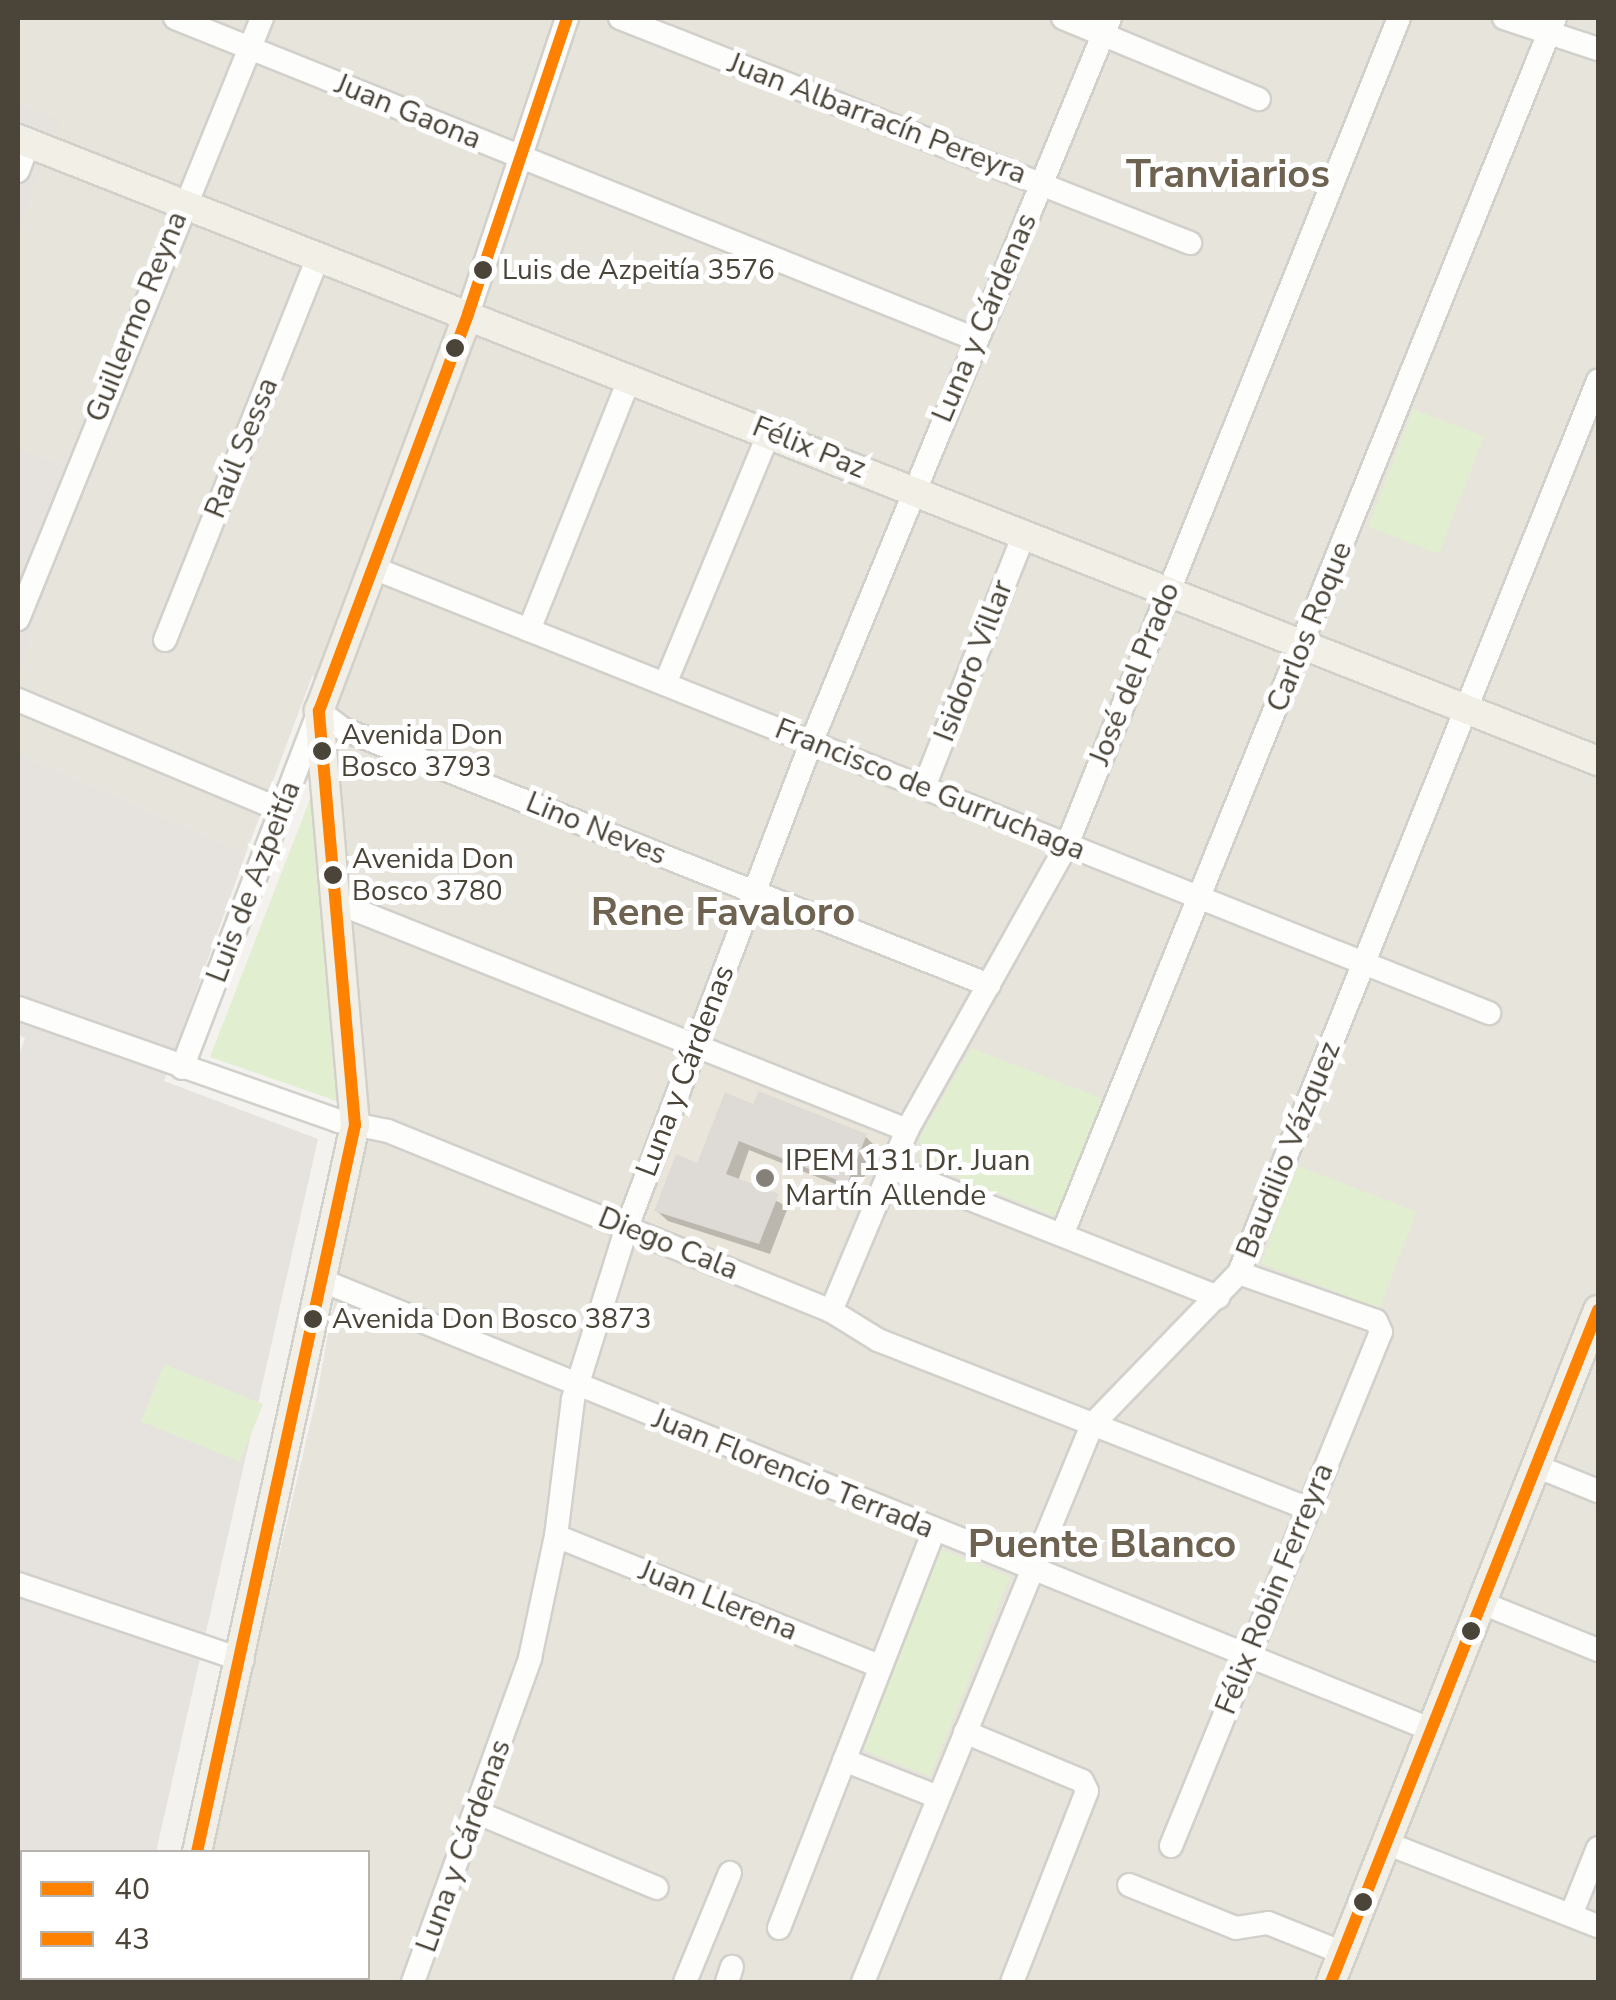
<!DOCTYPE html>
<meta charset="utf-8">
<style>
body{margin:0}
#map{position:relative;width:1616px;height:2000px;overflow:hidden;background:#f4f2ee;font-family:"Nunito Sans",sans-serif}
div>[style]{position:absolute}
.residential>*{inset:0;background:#e7e4dc}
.industrial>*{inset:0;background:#e6e2de}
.education>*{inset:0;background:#eae5da;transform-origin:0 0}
.green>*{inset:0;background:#e1eecf;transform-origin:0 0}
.shadow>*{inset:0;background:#0003}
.building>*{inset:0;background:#dedbd6}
.roads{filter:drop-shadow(2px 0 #d2d0cb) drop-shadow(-2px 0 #d2d0cb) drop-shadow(0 2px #d2d0cb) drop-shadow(0 -2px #d2d0cb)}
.minor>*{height:22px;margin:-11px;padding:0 11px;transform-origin:11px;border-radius:11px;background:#fdfdfc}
.major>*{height:28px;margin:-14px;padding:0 14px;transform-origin:14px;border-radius:14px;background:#f2efe6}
.bus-1>*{height:12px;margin:-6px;padding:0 6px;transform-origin:6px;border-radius:6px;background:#ff8100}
.bus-2>*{height:12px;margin:-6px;padding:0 6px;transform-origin:6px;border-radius:6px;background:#ff8100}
.dots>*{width:28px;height:28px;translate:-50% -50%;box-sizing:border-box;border:5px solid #fff;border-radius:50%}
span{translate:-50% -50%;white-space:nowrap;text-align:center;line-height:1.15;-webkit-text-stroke:10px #fff;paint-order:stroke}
.bus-label{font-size:28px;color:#4b4439}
.left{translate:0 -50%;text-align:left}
.street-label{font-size:30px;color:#4b4439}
.poi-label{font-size:30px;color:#4b4439}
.district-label{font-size:40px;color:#6e6250;font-weight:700}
.frame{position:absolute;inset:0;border:20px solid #4b4439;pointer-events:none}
.legend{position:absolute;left:20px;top:1850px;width:350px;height:130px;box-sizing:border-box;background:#fff;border:2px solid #b7b4b0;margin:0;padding:12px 18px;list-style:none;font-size:30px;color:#4b4439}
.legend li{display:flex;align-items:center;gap:20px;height:50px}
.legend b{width:50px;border:2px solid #b7b4b0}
</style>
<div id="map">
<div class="residential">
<div style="clip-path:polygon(18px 18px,1598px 18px,1598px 1982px,162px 1982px,368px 1978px,368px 1852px,209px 1852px,317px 1395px,369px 1104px,313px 674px,246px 853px,18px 753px,18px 673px,88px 470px,18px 449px,18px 231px,59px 121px,18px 104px)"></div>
</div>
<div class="industrial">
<div style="clip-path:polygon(18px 104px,60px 120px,18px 231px)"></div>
<div style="clip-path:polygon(18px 449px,88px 470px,18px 673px)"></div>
<div style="clip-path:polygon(18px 753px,246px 853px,164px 1081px,318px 1139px,156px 1852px,22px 1852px,22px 1978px,102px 1978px,99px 1982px,18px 1982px,18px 1058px,25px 1038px,18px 1035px)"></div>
</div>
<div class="education">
<div style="left:706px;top:1065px;width:193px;height:167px;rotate:22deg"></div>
</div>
<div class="green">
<div style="left:1413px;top:409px;width:76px;height:126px;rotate:21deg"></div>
<div style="clip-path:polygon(319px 776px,345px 1104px,210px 1057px)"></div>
<div style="clip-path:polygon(971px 1048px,1111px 1102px,1066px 1211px,1054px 1216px,920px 1162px,920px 1137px)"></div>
<div style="left:1298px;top:1166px;width:127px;height:104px;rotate:21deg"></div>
<div style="left:164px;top:1364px;width:107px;height:62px;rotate:22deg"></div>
<div style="left:938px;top:1548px;width:78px;height:215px;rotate:22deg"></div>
</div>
<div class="shadow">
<div style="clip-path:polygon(755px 1107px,865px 1136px,876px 1147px,858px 1193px,749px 1150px,738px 1181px,788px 1207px,770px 1254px,668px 1221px,657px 1211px)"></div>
</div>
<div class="building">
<div style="clip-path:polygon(758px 1091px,867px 1134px,847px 1184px,739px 1141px,726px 1174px,779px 1194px,759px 1244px,654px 1211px,676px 1154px,697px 1163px,725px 1092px,753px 1104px)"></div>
</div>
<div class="roads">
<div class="minor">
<div style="left:175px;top:18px;width:862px;rotate:21.86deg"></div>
<div style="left:620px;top:18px;width:613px;rotate:21.54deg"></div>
<div style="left:1063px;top:18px;width:212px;rotate:22.5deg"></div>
<div style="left:1504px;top:18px;width:99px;rotate:18.3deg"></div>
<div style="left:18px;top:171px;width:30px;rotate:-70deg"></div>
<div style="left:468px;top:314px;width:312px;rotate:-71.5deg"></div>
<div style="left:371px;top:567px;width:1204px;rotate:21.75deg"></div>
<div style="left:18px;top:619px;width:649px;rotate:-67.9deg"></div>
<div style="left:529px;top:630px;width:271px;rotate:-68.2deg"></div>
<div style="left:165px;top:640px;width:412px;rotate:-68.2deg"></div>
<div style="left:665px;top:684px;width:272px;rotate:-67.5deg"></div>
<div style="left:18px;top:700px;width:285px;rotate:22.7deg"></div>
<div style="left:924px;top:787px;width:272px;rotate:-68.4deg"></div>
<div style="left:338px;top:903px;width:613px;rotate:21.75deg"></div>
<div style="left:18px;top:1008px;width:339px;rotate:19.4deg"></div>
<div style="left:338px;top:1121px;width:51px;rotate:11.3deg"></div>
<div style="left:388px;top:1131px;width:478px;rotate:22.1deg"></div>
<div style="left:831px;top:1311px;width:55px;rotate:31.7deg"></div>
<div style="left:878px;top:1340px;width:461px;rotate:21.4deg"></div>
<div style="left:182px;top:1068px;width:382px;rotate:-69deg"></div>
<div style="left:319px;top:711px;width:30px;rotate:37deg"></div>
<div style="left:343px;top:729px;width:695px;rotate:21.62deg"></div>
<div style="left:892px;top:1168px;width:351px;rotate:21.6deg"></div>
<div style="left:1062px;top:1235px;width:1313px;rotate:-67.95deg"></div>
<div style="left:323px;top:1281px;width:1196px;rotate:22.04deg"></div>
<div style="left:831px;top:1311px;width:196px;rotate:-67.2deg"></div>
<div style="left:907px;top:1130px;width:327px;rotate:-60.7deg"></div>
<div style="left:1067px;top:845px;width:891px;rotate:-68.13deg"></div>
<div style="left:1536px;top:1466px;width:67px;rotate:22deg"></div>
<div style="left:556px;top:1536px;width:349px;rotate:21.9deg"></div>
<div style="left:18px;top:1584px;width:237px;rotate:18.7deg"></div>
<div style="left:1482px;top:1603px;width:125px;rotate:22.1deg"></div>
<div style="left:965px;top:1732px;width:127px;rotate:22.7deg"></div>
<div style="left:1082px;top:1781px;width:11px;rotate:63deg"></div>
<div style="left:1087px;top:1791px;width:205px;rotate:111.4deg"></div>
<div style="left:844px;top:1760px;width:101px;rotate:21.5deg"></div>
<div style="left:476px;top:1812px;width:196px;rotate:22.8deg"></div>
<div style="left:1386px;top:1843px;width:228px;rotate:21.4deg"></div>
<div style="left:1171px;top:1846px;width:555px;rotate:-67.78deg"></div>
<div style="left:1381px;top:1332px;width:12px;rotate:-114deg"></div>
<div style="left:1376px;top:1321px;width:145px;rotate:-160.7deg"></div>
<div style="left:1129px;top:1885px;width:115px;rotate:21.9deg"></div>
<div style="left:1236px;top:1928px;width:32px;rotate:-9deg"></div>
<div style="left:1268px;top:1923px;width:81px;rotate:21.8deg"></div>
<div style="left:1571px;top:1915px;width:72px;rotate:-68.1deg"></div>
<div style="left:779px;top:1928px;width:426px;rotate:-68.7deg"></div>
<div style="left:291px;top:1978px;width:13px;rotate:18deg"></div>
<div style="left:413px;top:1982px;width:344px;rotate:-70.1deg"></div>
<div style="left:530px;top:1658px;width:125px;rotate:-78deg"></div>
<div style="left:556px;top:1536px;width:138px;rotate:-82.9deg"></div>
<div style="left:573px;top:1399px;width:180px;rotate:-72.6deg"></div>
<div style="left:627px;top:1227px;width:518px;rotate:-69.18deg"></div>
<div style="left:811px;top:743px;width:784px;rotate:-67.59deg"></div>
<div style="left:685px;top:1982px;width:118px;rotate:-67.6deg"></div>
<div style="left:727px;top:1982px;width:16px;rotate:-72deg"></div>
<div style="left:863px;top:1982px;width:602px;rotate:-67.65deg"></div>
<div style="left:1092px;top:1425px;width:211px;rotate:-46deg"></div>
<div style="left:1239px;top:1273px;width:962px;rotate:-68.08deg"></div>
</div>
<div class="major">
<div style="left:18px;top:139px;width:1698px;rotate:21.49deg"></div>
<div style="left:197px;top:1852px;width:744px;rotate:-77.74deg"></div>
<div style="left:355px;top:1125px;width:416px;rotate:-95deg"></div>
<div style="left:319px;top:711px;width:424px;rotate:-69.4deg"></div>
<div style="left:153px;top:1982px;width:4px;rotate:-63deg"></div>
<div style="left:1331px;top:1982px;width:723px;rotate:-68.33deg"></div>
</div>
</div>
<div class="bus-1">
<div style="left:197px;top:1852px;width:744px;rotate:-77.74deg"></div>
<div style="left:355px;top:1125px;width:416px;rotate:-95deg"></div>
<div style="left:319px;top:711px;width:424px;rotate:-69.4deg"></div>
<div style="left:468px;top:314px;width:312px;rotate:-71.5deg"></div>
</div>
<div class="bus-2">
<div style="left:1331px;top:1982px;width:723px;rotate:-68.33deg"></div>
</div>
<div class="dots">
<div style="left:483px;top:270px;background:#4b4439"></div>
<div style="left:455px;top:348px;background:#4b4439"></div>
<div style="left:322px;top:751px;background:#4b4439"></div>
<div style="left:333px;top:875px;background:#4b4439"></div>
<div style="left:765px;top:1178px;background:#868178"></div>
<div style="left:313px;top:1319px;background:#4b4439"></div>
<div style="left:1471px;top:1631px;background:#4b4439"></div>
<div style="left:1363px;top:1902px;background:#4b4439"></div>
</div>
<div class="bus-label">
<span class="left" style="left:502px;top:270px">Luis de Azpeitía 3576</span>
<span class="left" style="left:341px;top:751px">Avenida Don<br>Bosco 3793</span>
<span class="left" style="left:352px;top:875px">Avenida Don<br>Bosco 3780</span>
<span class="left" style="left:332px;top:1319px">Avenida Don Bosco 3873</span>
</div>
<div class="street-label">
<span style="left:408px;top:112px;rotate:22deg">Juan Gaona</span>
<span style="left:877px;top:119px;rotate:21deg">Juan Albarracín Pereyra</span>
<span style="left:137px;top:317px;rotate:-68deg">Guillermo Reyna</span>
<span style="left:985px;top:318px;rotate:-67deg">Luna y Cárdenas</span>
<span style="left:242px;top:448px;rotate:-68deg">Raúl Sessa</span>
<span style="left:809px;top:448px;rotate:22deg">Félix Paz</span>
<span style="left:1310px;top:627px;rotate:-68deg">Carlos Roque</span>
<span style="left:974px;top:661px;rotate:-69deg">Isidoro Villar</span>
<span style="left:1135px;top:674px;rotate:-68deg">José del Prado</span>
<span style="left:930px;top:790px;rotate:22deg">Francisco de Gurruchaga</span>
<span style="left:596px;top:829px;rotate:22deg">Lino Neves</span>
<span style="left:254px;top:882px;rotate:-69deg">Luis de Azpeitía</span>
<span style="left:686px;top:1071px;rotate:-69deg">Luna y Cárdenas</span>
<span style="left:1289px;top:1150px;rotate:-68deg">Baudilio Vázquez</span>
<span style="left:668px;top:1244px;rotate:22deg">Diego Cala</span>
<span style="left:793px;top:1474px;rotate:22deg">Juan Florencio Terrada</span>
<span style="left:1275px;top:1589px;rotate:-68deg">Félix Robin Ferreyra</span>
<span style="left:718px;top:1601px;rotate:22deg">Juan Llerena</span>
<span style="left:464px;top:1846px;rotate:-70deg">Luna y Cárdenas</span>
</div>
<div class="poi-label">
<span class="left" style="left:785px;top:1178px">IPEM 131 Dr. Juan<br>Martín Allende</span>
</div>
<div class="district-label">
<span style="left:1228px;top:174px">Tranviarios</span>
<span style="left:723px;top:912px">Rene Favaloro</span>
<span style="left:1102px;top:1544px">Puente Blanco</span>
</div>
<div class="frame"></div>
<ul class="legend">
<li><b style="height:12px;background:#ff8100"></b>40</li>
<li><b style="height:12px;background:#ff8100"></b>43</li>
</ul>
</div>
